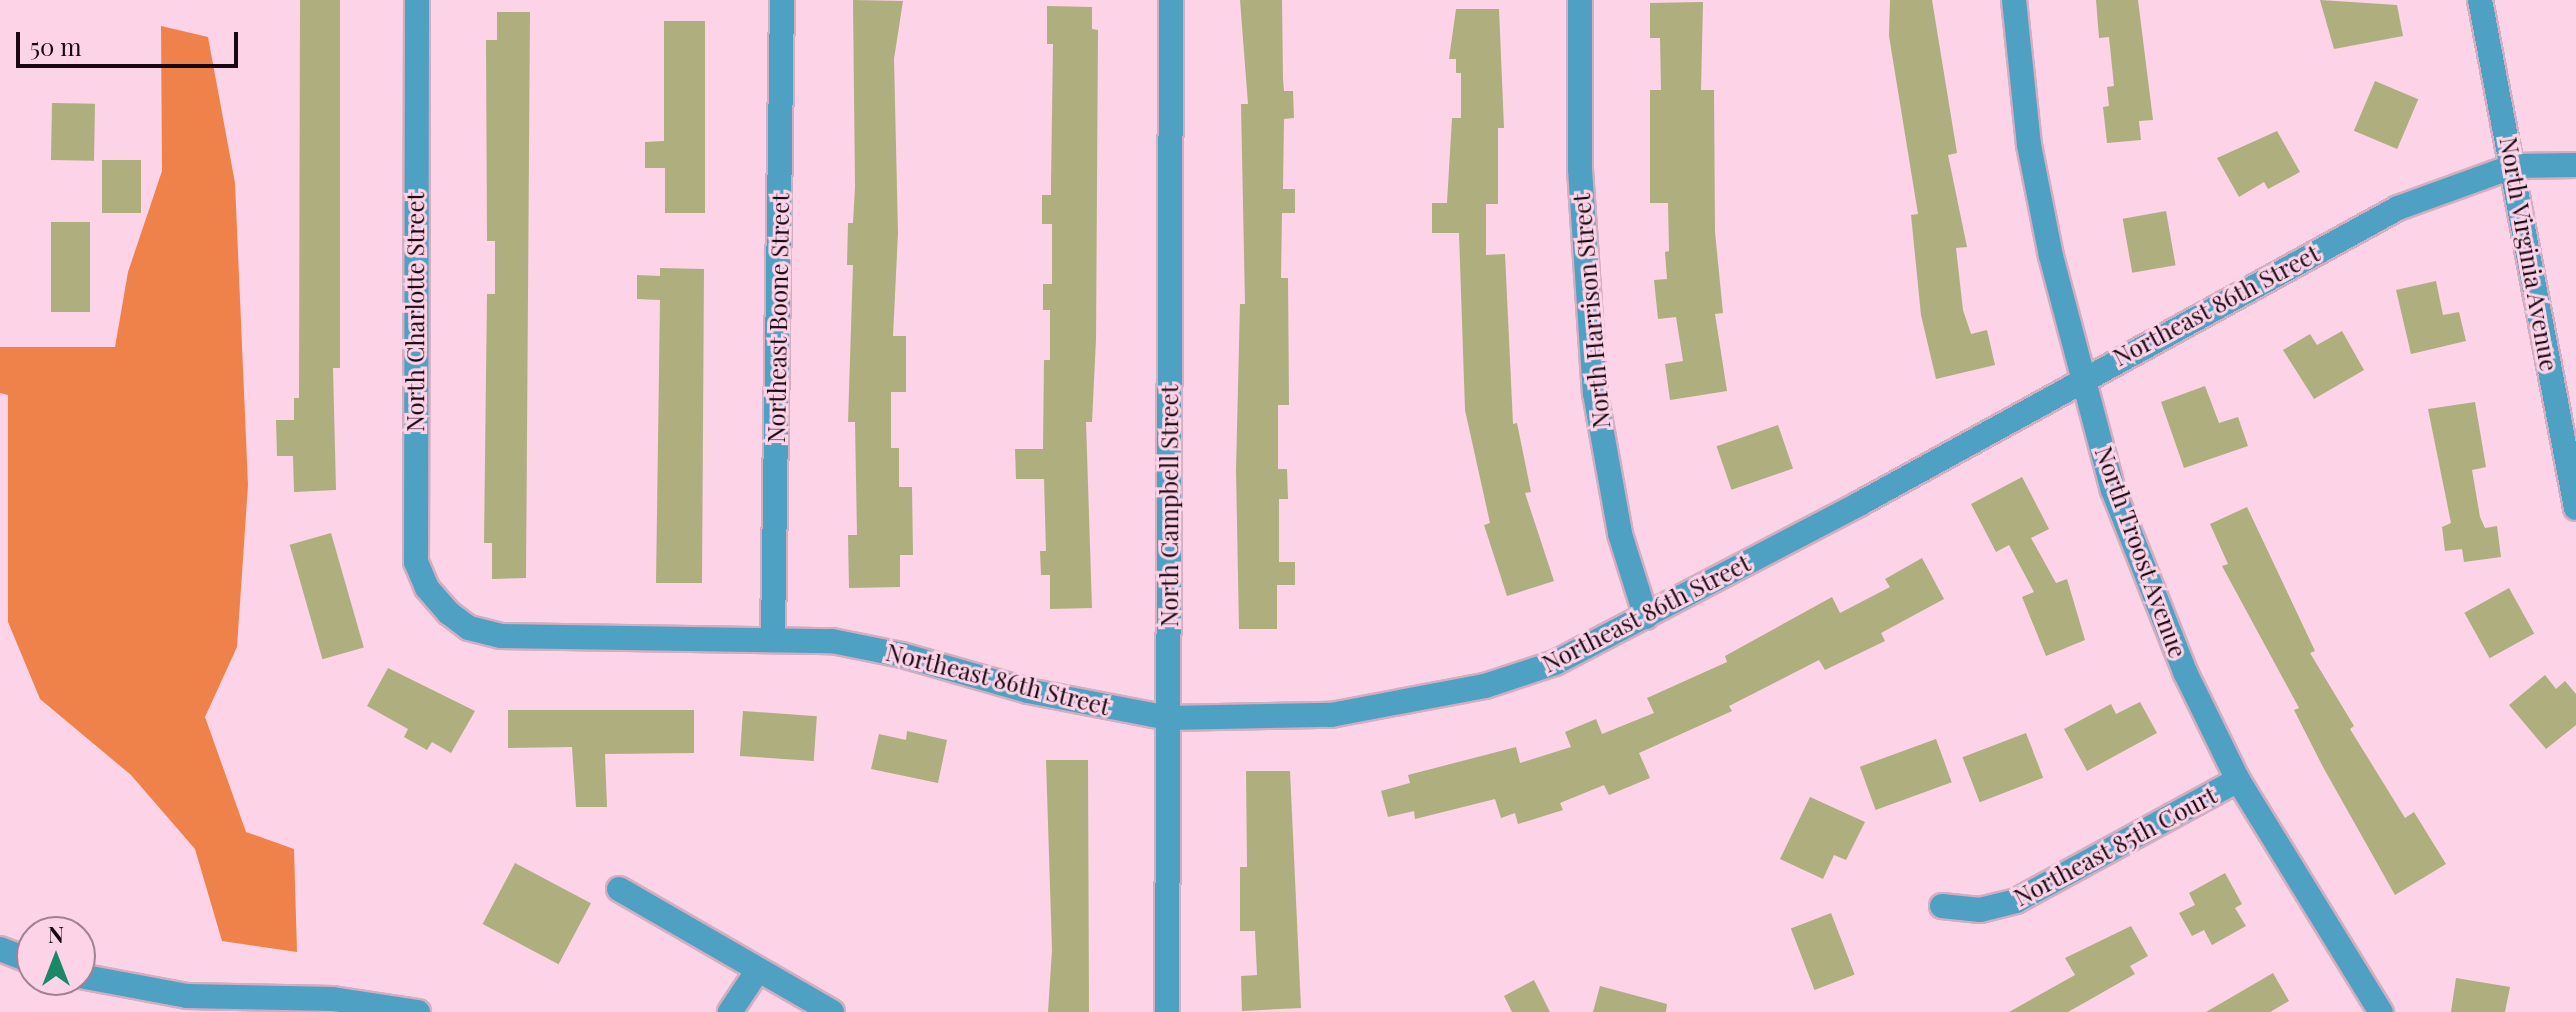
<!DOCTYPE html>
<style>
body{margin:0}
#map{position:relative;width:2576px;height:1012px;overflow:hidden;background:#fcd3e7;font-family:"Playfair Display",serif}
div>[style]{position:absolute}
.forest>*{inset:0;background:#ee824a}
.building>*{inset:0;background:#afae7f;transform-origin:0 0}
.roads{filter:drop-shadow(2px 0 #d3aec0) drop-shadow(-2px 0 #d3aec0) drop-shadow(0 2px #d3aec0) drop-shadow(0 -2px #d3aec0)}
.minor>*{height:24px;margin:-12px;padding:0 12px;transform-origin:12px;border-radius:12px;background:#4ea1c3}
span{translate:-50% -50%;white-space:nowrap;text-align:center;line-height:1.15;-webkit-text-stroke:6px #fcd3e7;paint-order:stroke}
.street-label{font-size:24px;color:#180811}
.north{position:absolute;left:16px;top:916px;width:80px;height:80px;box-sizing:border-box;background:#fcd3e7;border:2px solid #a18291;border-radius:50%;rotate:0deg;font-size:22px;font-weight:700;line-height:32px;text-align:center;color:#180811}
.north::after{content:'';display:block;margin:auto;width:28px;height:36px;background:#1a8866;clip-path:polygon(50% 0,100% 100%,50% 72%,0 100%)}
.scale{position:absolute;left:16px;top:32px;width:222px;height:36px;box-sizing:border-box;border:4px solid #180811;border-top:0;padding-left:10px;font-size:24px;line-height:28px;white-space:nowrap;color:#180811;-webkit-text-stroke:6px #fcd3e7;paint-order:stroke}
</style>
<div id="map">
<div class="forest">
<div style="clip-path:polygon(161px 26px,208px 37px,235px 183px,248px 485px,237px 647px,205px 717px,246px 832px,294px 849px,297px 952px,222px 941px,195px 849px,131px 775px,40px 699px,8px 622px,8px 395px,0 393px,0 347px,115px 347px,128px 272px,162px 171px)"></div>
</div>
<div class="building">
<div style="clip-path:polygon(300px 0,340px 0,340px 368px,333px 368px,336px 490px,294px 492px,293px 456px,277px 456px,276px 420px,294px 420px,294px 398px,299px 398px)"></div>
<div style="clip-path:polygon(853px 0,903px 1px,894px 59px,898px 233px,893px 336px,906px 336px,906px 392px,891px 392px,891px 448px,899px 448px,899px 487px,912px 487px,913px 555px,900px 555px,900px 587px,849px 588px,848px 535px,857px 535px,855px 422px,848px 422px,853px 265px,847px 265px,848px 223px,853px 223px,855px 187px)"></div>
<div style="clip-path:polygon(1240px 0,1282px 0,1283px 79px,1284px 91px,1293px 91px,1294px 118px,1284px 119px,1283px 189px,1295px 189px,1295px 213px,1282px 213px,1281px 278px,1288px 278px,1289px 405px,1278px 405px,1278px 469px,1287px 469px,1288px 499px,1279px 499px,1279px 562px,1295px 562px,1295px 585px,1277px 585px,1277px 629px,1239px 629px,1236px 470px,1240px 304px,1245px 304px,1241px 104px,1248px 104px)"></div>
<div style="clip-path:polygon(1890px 0,1932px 0,1957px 153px,1948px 155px,1967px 247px,1956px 248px,1963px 310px,1971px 334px,1987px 330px,1995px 365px,1936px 379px,1921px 315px,1911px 215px,1918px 214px,1889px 36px)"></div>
<div style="clip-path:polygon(2096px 0,2138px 0,2153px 120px,2139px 121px,2141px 140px,2107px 143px,2103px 107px,2109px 106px,2107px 87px,2114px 86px,2109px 37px,2099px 38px)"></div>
<div style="clip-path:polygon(2320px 0,2397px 5px,2403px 36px,2334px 49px)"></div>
<div style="clip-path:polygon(1703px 2px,1701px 90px,1714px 90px,1715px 232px,1723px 313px,1715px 314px,1727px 391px,1670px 400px,1665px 364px,1683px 361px,1676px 317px,1658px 319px,1654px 280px,1667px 279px,1665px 252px,1669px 251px,1668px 203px,1650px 203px,1650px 90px,1661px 90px,1660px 38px,1650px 38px,1650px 3px)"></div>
<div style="clip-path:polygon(1047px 6px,1092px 7px,1092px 29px,1098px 30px,1096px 339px,1092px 422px,1086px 422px,1092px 608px,1050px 609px,1050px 575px,1041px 575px,1040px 551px,1046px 551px,1044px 479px,1016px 479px,1015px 449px,1043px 449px,1044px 360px,1050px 360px,1050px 310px,1043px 310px,1043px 284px,1052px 284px,1052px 224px,1042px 224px,1042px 195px,1051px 195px,1051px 184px,1053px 44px,1047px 44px)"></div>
<div style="clip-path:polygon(1456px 9px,1499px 9px,1504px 128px,1498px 128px,1498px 204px,1486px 204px,1486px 255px,1505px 254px,1513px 424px,1517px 423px,1531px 492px,1525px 493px,1554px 581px,1507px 596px,1484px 525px,1490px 523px,1465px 410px,1459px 233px,1432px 233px,1432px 203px,1447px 203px,1452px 118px,1461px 118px,1461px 73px,1456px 73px,1456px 59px,1449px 59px)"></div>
<div style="clip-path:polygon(497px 12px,530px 12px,526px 578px,492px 579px,492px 543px,484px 543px,487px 294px,495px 294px,495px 241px,487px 241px,486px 40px,497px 40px)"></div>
<div style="clip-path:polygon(664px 21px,705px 21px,705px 213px,665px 213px,665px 168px,645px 168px,645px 142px,664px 141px)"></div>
<div style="left:2375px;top:81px;width:47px;height:54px;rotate:23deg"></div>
<div style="left:52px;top:103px;width:43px;height:57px;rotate:1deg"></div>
<div style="clip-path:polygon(2277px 131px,2300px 172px,2268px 189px,2264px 182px,2239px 197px,2217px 158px)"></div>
<div style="left:102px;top:160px;width:39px;height:53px"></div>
<div style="left:2166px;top:211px;width:55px;height:44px;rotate:80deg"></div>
<div style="left:51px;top:222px;width:39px;height:90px"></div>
<div style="clip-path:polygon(660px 268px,704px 269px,702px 583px,656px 583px,660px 300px,637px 299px,637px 275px,660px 276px)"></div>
<div style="clip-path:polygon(2436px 281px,2443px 315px,2459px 312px,2466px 341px,2411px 354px,2396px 290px)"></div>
<div style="clip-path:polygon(2342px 331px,2364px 370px,2314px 399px,2283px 350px,2310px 334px,2317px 345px)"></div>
<div style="clip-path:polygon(2205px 386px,2219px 423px,2238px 417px,2248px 446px,2184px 468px,2161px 402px)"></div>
<div style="clip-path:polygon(2475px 402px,2486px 467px,2472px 470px,2480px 517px,2485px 528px,2497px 526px,2501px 557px,2464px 562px,2462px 549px,2445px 551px,2442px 527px,2451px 523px,2428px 409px)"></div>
<div style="left:1778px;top:425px;width:46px;height:65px;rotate:71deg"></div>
<div style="clip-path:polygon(2022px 477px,2049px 529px,2031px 538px,2056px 583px,2067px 579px,2085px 640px,2046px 656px,2022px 597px,2034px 592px,2009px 545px,1996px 552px,1971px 504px)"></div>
<div style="clip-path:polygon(2247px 507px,2315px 651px,2310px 653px,2354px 726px,2350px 729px,2405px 818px,2414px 812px,2446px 864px,2395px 895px,2323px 767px,2294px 710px,2299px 708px,2222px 566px,2228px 564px,2210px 524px)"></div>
<div style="left:331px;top:533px;width:119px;height:43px;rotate:74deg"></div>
<div style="clip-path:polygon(1922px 558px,1944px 599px,1881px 633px,1885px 641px,1825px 670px,1819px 660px,1729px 706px,1732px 711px,1639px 753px,1650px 778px,1609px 795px,1604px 785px,1560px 803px,1563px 810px,1518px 824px,1515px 813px,1501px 818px,1495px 799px,1415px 819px,1414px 811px,1388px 817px,1381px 791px,1410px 783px,1408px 775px,1516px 747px,1520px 763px,1571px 747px,1565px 732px,1596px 719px,1602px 734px,1654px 713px,1647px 698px,1727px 662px,1725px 656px,1832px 597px,1840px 613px,1890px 587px,1885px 579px)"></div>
<div style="left:2509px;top:588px;width:52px;height:51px;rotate:61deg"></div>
<div style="clip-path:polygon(388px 668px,475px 711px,451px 753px,432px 742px,427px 750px,404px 737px,408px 729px,367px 706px)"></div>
<div style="clip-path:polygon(2545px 675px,2556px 689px,2565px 681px,2576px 694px,2576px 725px,2546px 749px,2509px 705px)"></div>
<div style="clip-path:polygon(2140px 702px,2157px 733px,2087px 771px,2064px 729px,2111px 704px,2116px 714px)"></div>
<div style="clip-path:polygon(508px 710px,694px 710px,694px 753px,605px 754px,607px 807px,576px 807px,572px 747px,508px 748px)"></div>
<div style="left:743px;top:711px;width:74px;height:45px;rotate:4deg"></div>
<div style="clip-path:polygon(907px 731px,947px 740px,938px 783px,871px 769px,879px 734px,906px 740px)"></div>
<div style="left:2026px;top:733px;width:48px;height:68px;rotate:69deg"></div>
<div style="left:1936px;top:739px;width:46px;height:81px;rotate:70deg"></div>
<div style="clip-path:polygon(1046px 760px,1088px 760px,1089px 1012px,1048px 1012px,1052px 950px)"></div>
<div style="clip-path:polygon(1246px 771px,1290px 771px,1301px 1008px,1242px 1011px,1241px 976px,1257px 975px,1255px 931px,1240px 931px,1240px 867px,1247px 867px)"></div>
<div style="clip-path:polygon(1810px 797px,1865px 822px,1846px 860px,1834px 855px,1823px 879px,1780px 859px)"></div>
<div style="left:515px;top:863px;width:86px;height:69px;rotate:28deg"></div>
<div style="clip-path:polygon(2225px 873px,2242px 904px,2235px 908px,2246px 926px,2212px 945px,2204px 930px,2192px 936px,2179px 913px,2195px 905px,2189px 893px)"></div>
<div style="left:1831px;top:913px;width:66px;height:43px;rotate:69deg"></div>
<div style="clip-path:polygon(2131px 926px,2148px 956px,2130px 966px,2135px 974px,2068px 1012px,2009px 1012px,2075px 975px,2065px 958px)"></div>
<div style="clip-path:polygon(2273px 973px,2289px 1001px,2270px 1012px,2206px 1012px)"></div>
<div style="clip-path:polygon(2456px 978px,2510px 987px,2505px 1012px,2451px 1012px)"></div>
<div style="clip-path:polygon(1534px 980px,1550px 1012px,1512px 1012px,1504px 996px)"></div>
<div style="clip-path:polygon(1600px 986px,1667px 1004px,1666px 1012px,1593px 1012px)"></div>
</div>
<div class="roads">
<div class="minor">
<div style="left:417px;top:0;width:562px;rotate:90.1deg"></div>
<div style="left:416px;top:562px;width:28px;rotate:67deg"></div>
<div style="left:427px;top:588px;width:33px;rotate:49deg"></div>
<div style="left:449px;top:613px;width:25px;rotate:37deg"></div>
<div style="left:469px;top:628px;width:33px;rotate:14deg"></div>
<div style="left:501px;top:636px;width:331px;rotate:0.9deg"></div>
<div style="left:832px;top:641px;width:71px;rotate:11.3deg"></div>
<div style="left:902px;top:655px;width:131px;rotate:15.9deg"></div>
<div style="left:1028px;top:691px;width:143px;rotate:10.9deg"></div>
<div style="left:1168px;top:718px;width:163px;rotate:-1.1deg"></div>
<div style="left:1331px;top:715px;width:157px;rotate:-10.7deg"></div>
<div style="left:1485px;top:686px;width:74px;rotate:-18.2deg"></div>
<div style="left:1555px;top:663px;width:343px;rotate:-27.6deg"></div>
<div style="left:1859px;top:504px;width:615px;rotate:-28.77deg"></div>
<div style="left:2398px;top:208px;width:123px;rotate:-19.9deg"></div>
<div style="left:2514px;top:166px;width:62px;rotate:-0.9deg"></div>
<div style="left:1580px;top:0;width:169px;rotate:90deg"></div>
<div style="left:1580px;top:169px;width:225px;rotate:86.2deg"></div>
<div style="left:1595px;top:393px;width:143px;rotate:79.9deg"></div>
<div style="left:1620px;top:534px;width:87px;rotate:72.6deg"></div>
<div style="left:2014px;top:0;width:146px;rotate:84.1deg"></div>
<div style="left:2029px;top:145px;width:113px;rotate:78.8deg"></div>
<div style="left:2051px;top:256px;width:242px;rotate:75.2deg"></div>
<div style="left:2113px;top:490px;width:196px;rotate:68.4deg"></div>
<div style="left:2185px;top:672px;width:120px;rotate:63.9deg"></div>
<div style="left:2238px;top:780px;width:273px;rotate:58.4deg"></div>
<div style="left:2480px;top:0;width:517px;rotate:79.3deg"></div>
<div style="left:773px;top:636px;width:636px;rotate:-89.19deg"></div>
<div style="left:619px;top:889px;width:246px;rotate:30deg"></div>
<div style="left:1942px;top:906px;width:38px;rotate:6deg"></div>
<div style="left:1980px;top:910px;width:37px;rotate:-14deg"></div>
<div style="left:2016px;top:901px;width:253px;rotate:-28.6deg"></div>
<div style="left:0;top:949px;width:34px;rotate:21deg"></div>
<div style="left:80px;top:976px;width:109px;rotate:10.6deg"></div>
<div style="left:187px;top:996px;width:146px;rotate:1.2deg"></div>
<div style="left:333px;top:999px;width:86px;rotate:8.7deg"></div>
<div style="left:730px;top:1012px;width:50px;rotate:-56.3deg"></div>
<div style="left:1167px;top:1012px;width:1012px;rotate:-89.77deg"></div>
</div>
</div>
<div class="street-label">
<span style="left:2529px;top:254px;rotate:80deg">North Virginia Avenue</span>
<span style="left:2216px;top:305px;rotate:-28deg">Northeast 86th Street</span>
<span style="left:1591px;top:311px;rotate:-95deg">North Harrison Street</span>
<span style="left:415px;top:312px;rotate:-90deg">North Charlotte Street</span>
<span style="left:778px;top:318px;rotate:-89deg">Northeast Boone Street</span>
<span style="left:1169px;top:506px;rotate:-90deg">North Campbell Street</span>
<span style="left:2141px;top:552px;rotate:70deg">North Troost Avenue</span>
<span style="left:1646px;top:613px;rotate:-27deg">Northeast 86th Street</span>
<span style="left:998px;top:679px;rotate:14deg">Northeast 86th Street</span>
<span style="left:2115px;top:846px;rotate:-28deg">Northeast 85th Court</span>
</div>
<div class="north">N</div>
<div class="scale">50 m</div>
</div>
